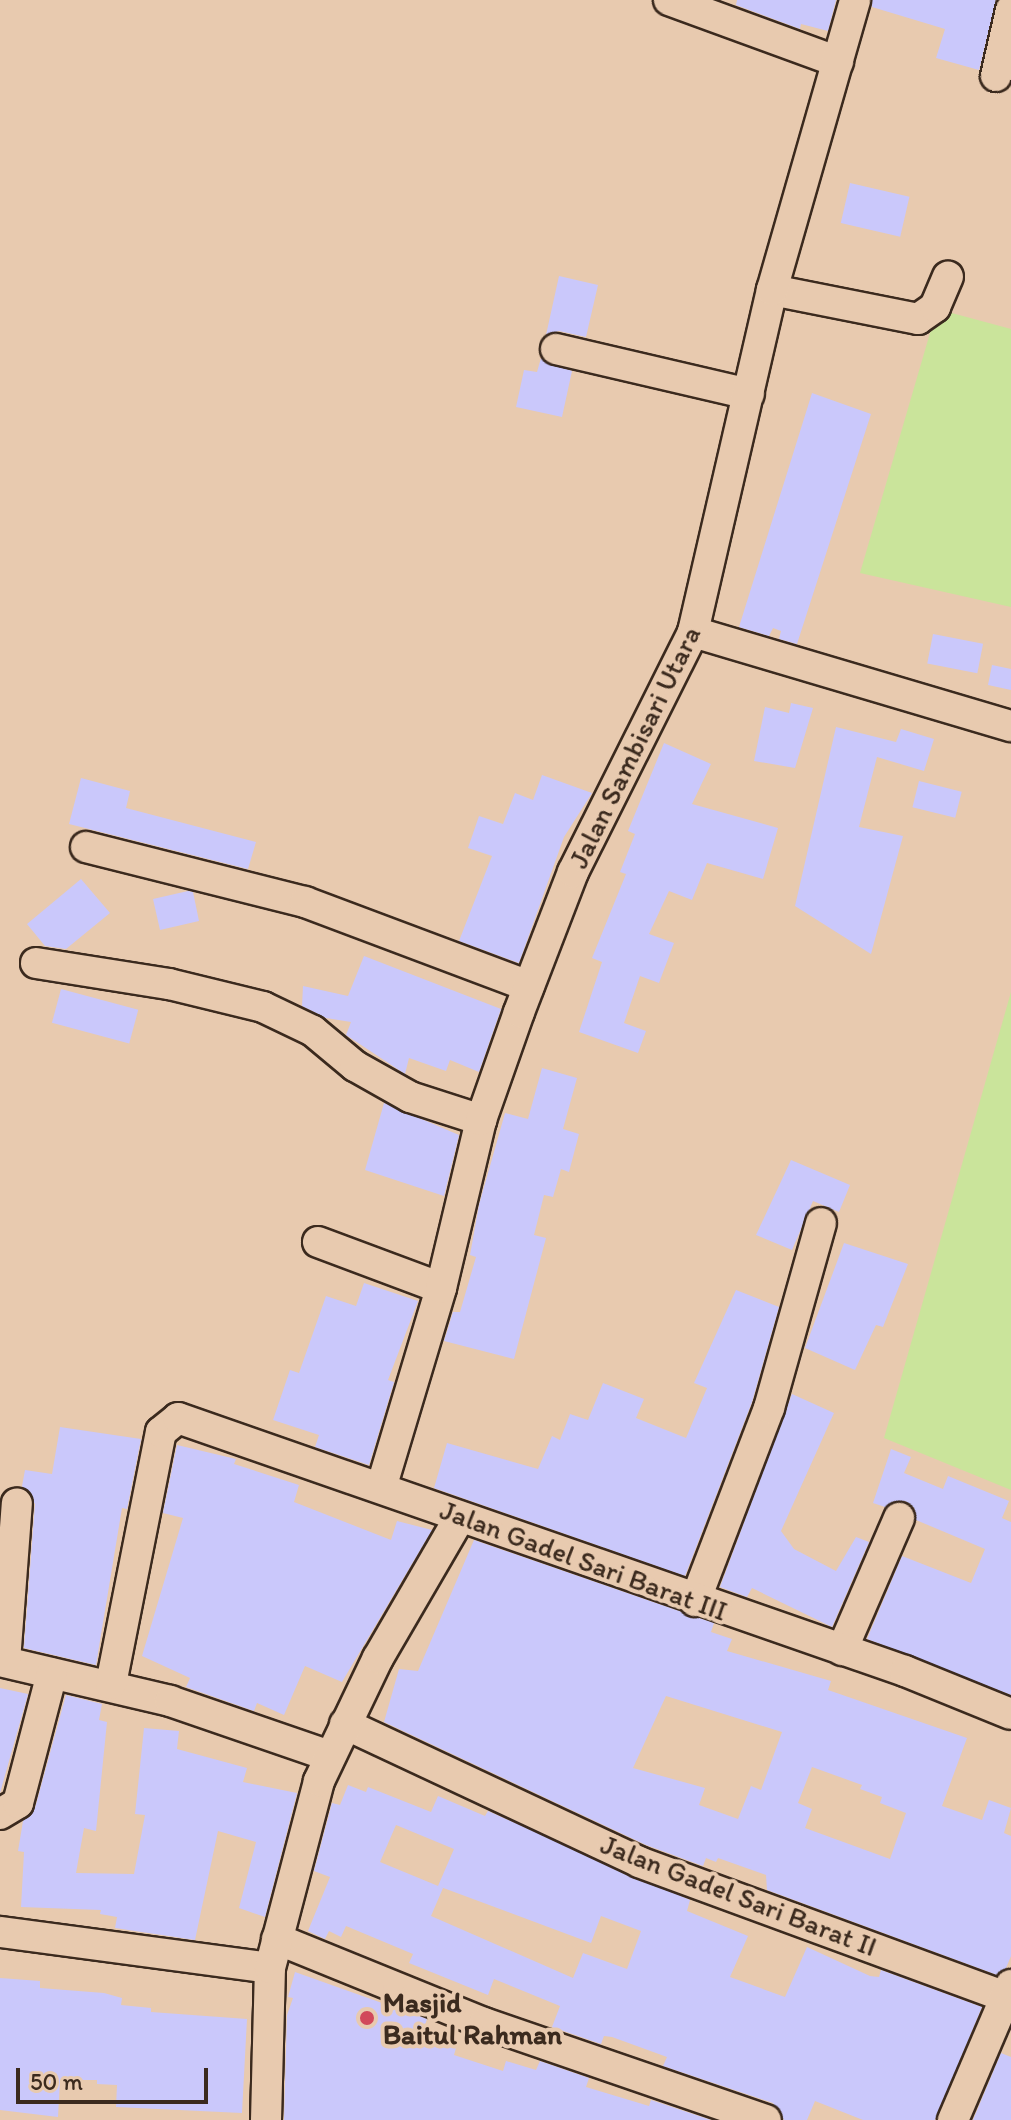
<!DOCTYPE html>
<style>
body{margin:0}
#map{position:relative;width:1011px;height:2120px;overflow:hidden;background:#e8caaf;font-family:Itim,sans-serif}
div>[style]{position:absolute}
.green>*{inset:0;background:#cae49b}
.building>*{inset:0;background:#cac8fb;transform-origin:0 0}
.roads{filter:drop-shadow(2px 0 #3b2a1e) drop-shadow(-2px 0 #3b2a1e) drop-shadow(0 2px #3b2a1e) drop-shadow(0 -2px #3b2a1e)}
.minor>*{height:30px;margin:-15px;padding:0 15px;transform-origin:15px;border-radius:15px;background:#e8caaf}
.dots>*{width:22px;height:22px;translate:-50% -50%;box-sizing:border-box;border:4px solid #e8caaf;border-radius:50%}
span{translate:-50% -50%;white-space:nowrap;text-align:center;line-height:1.15;-webkit-text-stroke:8px #e8caaf;paint-order:stroke}
.street-label{font-size:28px;color:#3b2a1e}
.poi-label{font-size:28px;color:#3b2a1e;font-weight:700}
.left{translate:0 -50%;text-align:left}
.scale{position:absolute;left:16px;top:2068px;width:192px;height:36px;box-sizing:border-box;border:4px solid #3b2a1e;border-top:0;padding-left:10px;font-size:24px;line-height:28px;white-space:nowrap;color:#3b2a1e;-webkit-text-stroke:6px #e8caaf;paint-order:stroke}
</style>
<div id="map">
<div class="green">
<div style="clip-path:polygon(937px 309px,1011px 329px,1011px 607px,860px 573px)"></div>
<div style="clip-path:polygon(1011px 992px,1011px 1490px,884px 1438px)"></div>
</div>
<div class="building">
<div style="clip-path:polygon(737px 0,836px 0,828px 31px,801px 24px,800px 29px,736px 5px)"></div>
<div style="clip-path:polygon(872px 0,996px 0,979px 70px,936px 58px,945px 29px,872px 7px)"></div>
<div style="left:850px;top:183px;width:61px;height:41px;rotate:13deg"></div>
<div style="clip-path:polygon(559px 276px,598px 285px,586px 337px,559px 331px,546px 335px)"></div>
<div style="clip-path:polygon(541px 358px,572px 371px,562px 417px,516px 407px,524px 370px,537px 372px)"></div>
<div style="clip-path:polygon(812px 393px,871px 414px,797px 644px,779px 639px,781px 631px,773px 628px,769px 636px,739px 627px)"></div>
<div style="left:933px;top:634px;width:51px;height:30px;rotate:11deg"></div>
<div style="clip-path:polygon(992px 665px,1011px 669px,1011px 690px,988px 685px)"></div>
<div style="clip-path:polygon(791px 703px,813px 708px,795px 768px,754px 761px,765px 707px,789px 713px)"></div>
<div style="clip-path:polygon(836px 727px,896px 742px,901px 729px,934px 739px,924px 771px,877px 757px,859px 827px,903px 836px,871px 954px,795px 906px)"></div>
<div style="clip-path:polygon(664px 743px,711px 764px,692px 804px,778px 828px,763px 879px,707px 863px,692px 900px,669px 891px,649px 934px,674px 943px,659px 983px,640px 976px,624px 1023px,646px 1031px,638px 1053px,579px 1032px,602px 962px,592px 958px,626px 874px,620px 872px,635px 834px,628px 831px)"></div>
<div style="clip-path:polygon(542px 775px,592px 793px,564px 837px,519px 963px,459px 941px,492px 856px,468px 848px,479px 816px,503px 824px,515px 793px,533px 800px)"></div>
<div style="clip-path:polygon(81px 778px,130px 791px,126px 808px,256px 842px,248px 869px,69px 824px)"></div>
<div style="left:919px;top:781px;width:44px;height:27px;rotate:14deg"></div>
<div style="clip-path:polygon(81px 879px,110px 913px,66px 949px,45px 946px,27px 924px)"></div>
<div style="clip-path:polygon(188px 891px,193px 892px,199px 921px,160px 930px,153px 899px)"></div>
<div style="clip-path:polygon(364px 956px,501px 1009px,479px 1072px,450px 1060px,446px 1071px,409px 1058px,405px 1074px,346px 1035px,351px 1022px,326px 1018px,302px 1006px,303px 986px,348px 996px)"></div>
<div style="left:61px;top:989px;width:80px;height:35px;rotate:15deg"></div>
<div style="clip-path:polygon(542px 1068px,577px 1078px,563px 1129px,579px 1134px,569px 1172px,561px 1169px,553px 1197px,544px 1195px,534px 1235px,546px 1238px,514px 1359px,444px 1341px,453px 1312px,460px 1312px,476px 1257px,470px 1255px,479px 1205px,505px 1113px,528px 1119px)"></div>
<div style="clip-path:polygon(384px 1103px,459px 1135px,444px 1196px,365px 1170px)"></div>
<div style="clip-path:polygon(791px 1160px,850px 1185px,839px 1212px,813px 1201px,792px 1250px,756px 1235px)"></div>
<div style="clip-path:polygon(844px 1243px,908px 1264px,883px 1327px,876px 1325px,855px 1370px,805px 1348px)"></div>
<div style="clip-path:polygon(364px 1283px,418px 1301px,388px 1380px,394px 1382px,369px 1465px,315px 1447px,319px 1435px,273px 1420px,290px 1370px,299px 1373px,326px 1296px,356px 1306px)"></div>
<div style="clip-path:polygon(736px 1290px,779px 1307px,752px 1402px,685px 1576px,434px 1488px,447px 1443px,538px 1469px,552px 1436px,560px 1440px,570px 1414px,588px 1420px,603px 1383px,644px 1399px,636px 1418px,686px 1438px,707px 1388px,694px 1383px)"></div>
<div style="clip-path:polygon(792px 1394px,834px 1413px,781px 1531px,794px 1549px,836px 1571px,856px 1537px,869px 1542px,832px 1627px,752px 1588px,747px 1597px,720px 1587px)"></div>
<div style="clip-path:polygon(60px 1427px,141px 1439px,127px 1509px,122px 1508px,96px 1665px,24px 1648px,35px 1504px,22px 1486px,25px 1470px,52px 1474px)"></div>
<div style="clip-path:polygon(177px 1445px,236px 1459px,234px 1464px,299px 1485px,294px 1502px,391px 1540px,397px 1521px,432px 1530px,342px 1682px,305px 1666px,284px 1715px,257px 1703px,254px 1711px,186px 1687px,190px 1678px,142px 1656px,183px 1518px,163px 1513px)"></div>
<div style="clip-path:polygon(891px 1449px,911px 1457px,904px 1473px,943px 1489px,948px 1476px,1009px 1501px,1002px 1518px,1011px 1522px,1011px 1695px,867px 1639px,902px 1556px,971px 1583px,985px 1549px,916px 1520px,914px 1508px,905px 1501px,885px 1507px,873px 1503px)"></div>
<div style="clip-path:polygon(evenodd,474px 1540px,714px 1623px,711px 1632px,732px 1639px,727px 1651px,831px 1681px,828px 1690px,967px 1738px,942px 1806px,982px 1820px,989px 1800px,1011px 1808px,1004px 1833px,1011px 1836px,1011px 1956px,1006px 1968px,997px 1975px,767px 1890px,766px 1875px,718px 1858px,716px 1862px,706px 1858px,703px 1866px,646px 1845px,384px 1722px,399px 1669px,418px 1671px,474px 1540px,666px 1696px,782px 1732px,761px 1790px,751px 1786px,738px 1819px,699px 1805px,705px 1788px,633px 1768px,666px 1696px,474px 1540px,812px 1767px,862px 1785px,860px 1789px,882px 1797px,880px 1803px,906px 1813px,890px 1859px,805px 1828px,812px 1809px,798px 1803px,812px 1767px)"></div>
<div style="clip-path:polygon(0 1688px,28px 1694px,0 1793px)"></div>
<div style="clip-path:polygon(66px 1695px,102px 1704px,99px 1720px,107px 1722px,96px 1831px,84px 1828px,76px 1873px,134px 1874px,145px 1815px,135px 1814px,144px 1728px,179px 1731px,177px 1749px,247px 1768px,243px 1782px,297px 1793px,265px 1917px,239px 1908px,256px 1842px,218px 1831px,195px 1940px,115px 1928px,117px 1917px,100px 1914px,101px 1910px,21px 1907px,24px 1852px,18px 1851px,23px 1821px,35px 1808px)"></div>
<div style="clip-path:polygon(evenodd,348px 1785px,366px 1792px,368px 1787px,431px 1812px,438px 1796px,485px 1816px,488px 1811px,690px 1900px,687px 1911px,748px 1936px,730px 1977px,785px 1997px,807px 1947px,870px 1976px,879px 1977px,881px 1970px,982px 2007px,935px 2120px,863px 2120px,815px 2101px,807px 2120px,784px 2120px,773px 2103px,663px 2066px,667px 2057px,612px 2037px,604px 2036px,601px 2044px,552px 2027px,560px 2006px,494px 1979px,488px 1995px,409px 1963px,413px 1954px,346px 1926px,341px 1937px,329px 1931px,325px 1939px,308px 1931px,330px 1877px,314px 1871px,332px 1803px,340px 1805px,348px 1785px,396px 1825px,454px 1849px,438px 1886px,591px 1943px,601px 1916px,641px 1931px,627px 1969px,583px 1953px,573px 1978px,431px 1916px,443px 1888px,380px 1862px,396px 1825px)"></div>
<div style="clip-path:polygon(295px 1972px,427px 2019px,423px 2031px,458px 2041px,454px 2055px,503px 2071px,506px 2061px,536px 2070px,540px 2061px,589px 2078px,586px 2087px,649px 2106px,651px 2100px,711px 2120px,284px 2120px,287px 2015px,293px 1998px,288px 1997px)"></div>
<div style="clip-path:polygon(0 1978px,40px 1981px,40px 1988px,104px 1993px,122px 1998px,121px 2005px,151px 2008px,151px 2012px,247px 2019px,242px 2113px,116px 2107px,117px 2085px,97px 2084px,97px 2080px,60px 2080px,58px 2117px,0 2110px)"></div>
<div style="clip-path:polygon(1001px 2053px,1011px 2057px,1011px 2120px,973px 2120px)"></div>
</div>
<div class="roads">
<div class="minor">
<div style="left:669px;top:0;width:180px;rotate:20.1deg"></div>
<div style="left:996px;top:76px;width:68px;rotate:-77.2deg"></div>
<div style="left:772px;top:290px;width:149px;rotate:11.2deg"></div>
<div style="left:918px;top:319px;width:21px;rotate:-35deg"></div>
<div style="left:935px;top:307px;width:33px;rotate:-67deg"></div>
<div style="left:556px;top:349px;width:198px;rotate:13.1deg"></div>
<div style="left:693px;top:632px;width:332px;rotate:16.5deg"></div>
<div style="left:86px;top:847px;width:226px;rotate:14.1deg"></div>
<div style="left:305px;top:902px;width:239px;rotate:20.6deg"></div>
<div style="left:36px;top:963px;width:135px;rotate:9deg"></div>
<div style="left:169px;top:984px;width:97px;rotate:13.7deg"></div>
<div style="left:263px;top:1007px;width:55px;rotate:25.6deg"></div>
<div style="left:313px;top:1031px;width:55px;rotate:39.8deg"></div>
<div style="left:355px;top:1066px;width:63px;rotate:29.4deg"></div>
<div style="left:410px;top:1097px;width:75px;rotate:17.9deg"></div>
<div style="left:318px;top:1242px;width:131px;rotate:20.5deg"></div>
<div style="left:382px;top:1485px;width:206px;rotate:-73.3deg"></div>
<div style="left:441px;top:1288px;width:173px;rotate:-76.6deg"></div>
<div style="left:481px;top:1120px;width:114px;rotate:-70.6deg"></div>
<div style="left:519px;top:1012px;width:150px;rotate:-68.9deg"></div>
<div style="left:573px;top:872px;width:268px;rotate:-63.4deg"></div>
<div style="left:693px;top:632px;width:351px;rotate:-77deg"></div>
<div style="left:772px;top:290px;width:302px;rotate:-74deg"></div>
<div style="left:695px;top:1601px;width:207px;rotate:-69deg"></div>
<div style="left:769px;top:1408px;width:192px;rotate:-74.3deg"></div>
<div style="left:842px;top:1650px;width:144px;rotate:-66.6deg"></div>
<div style="left:0;top:1661px;width:175px;rotate:13.2deg"></div>
<div style="left:170px;top:1701px;width:169px;rotate:19deg"></div>
<div style="left:5px;top:1661px;width:158px;rotate:-85.7deg"></div>
<div style="left:111px;top:1684px;width:257px;rotate:-78.8deg"></div>
<div style="left:161px;top:1432px;width:22px;rotate:-39deg"></div>
<div style="left:178px;top:1418px;width:770px;rotate:19.19deg"></div>
<div style="left:905px;top:1671px;width:114px;rotate:22.1deg"></div>
<div style="left:345px;top:1724px;width:325px;rotate:25.1deg"></div>
<div style="left:639px;top:1862px;width:391px;rotate:20.2deg"></div>
<div style="left:0;top:1814px;width:21px;rotate:-31deg"></div>
<div style="left:18px;top:1803px;width:134px;rotate:-75.3deg"></div>
<div style="left:0;top:1932px;width:272px;rotate:7.6deg"></div>
<div style="left:277px;top:1939px;width:223px;rotate:22.1deg"></div>
<div style="left:484px;top:2023px;width:298px;rotate:19deg"></div>
<div style="left:266px;top:2120px;width:152px;rotate:-88.5deg"></div>
<div style="left:270px;top:1968px;width:193px;rotate:-75.3deg"></div>
<div style="left:319px;top:1781px;width:136px;rotate:-64.4deg"></div>
<div style="left:378px;top:1658px;width:163px;rotate:-59.8deg"></div>
<div style="left:953px;top:2120px;width:147px;rotate:-66.8deg"></div>
</div>
</div>
<div class="dots">
<div style="left:367px;top:2018px;background:#d1495b"></div>
</div>
<div class="street-label">
<span style="left:634px;top:747px;rotate:-64deg">Jalan Sambisari Utara</span>
<span style="left:584px;top:1560px;rotate:20deg">Jalan Gadel Sari Barat III</span>
<span style="left:739px;top:1895px;rotate:21deg">Jalan Gadel Sari Barat II</span>
</div>
<div class="poi-label">
<span class="left" style="left:383px;top:2018px">Masjid<br>Baitul Rahman</span>
</div>
<div class="scale">50 m</div>
</div>
